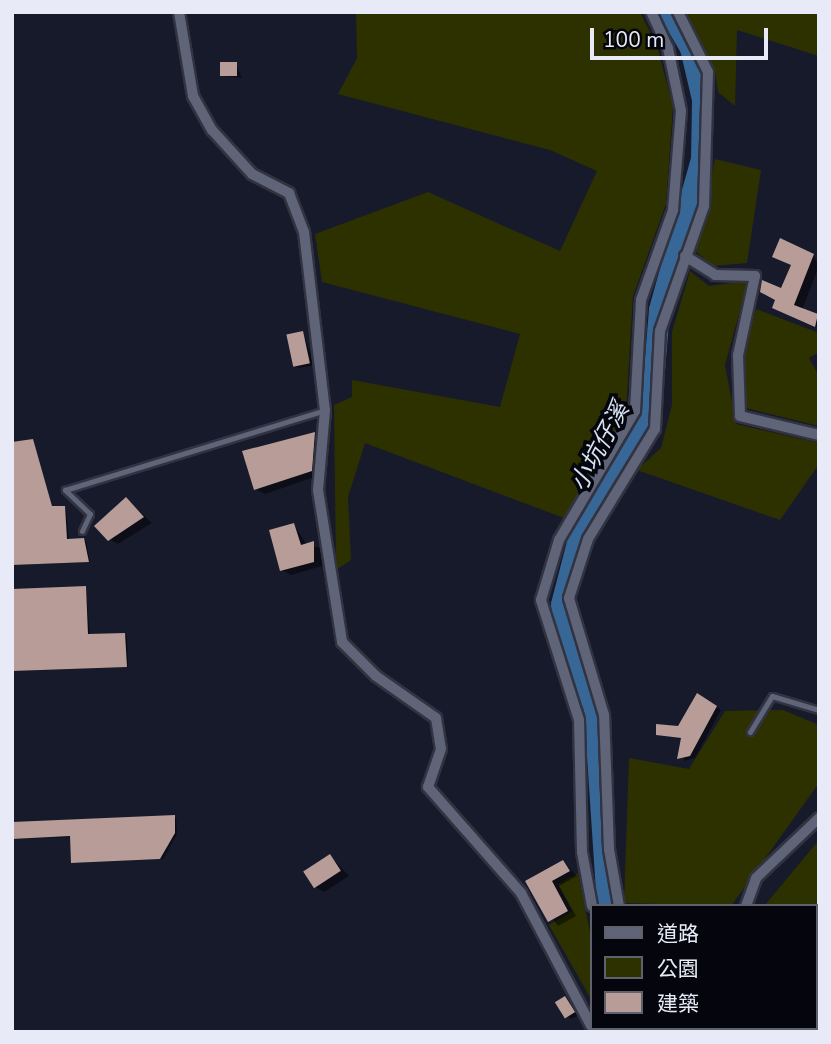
<!DOCTYPE html>
<meta charset="utf-8">
<style>
body{margin:0}
#map{position:relative;width:831px;height:1044px;overflow:hidden;background:#171a2b;font-family:"Nunito Sans","Noto Sans TC",sans-serif}
div>[style]{position:absolute}
.green>*{inset:0;background:#2d3100}
.shadow>*{inset:0;background:#0007}
.river>*{height:21px;margin:-10.5px;padding:0 10.5px;transform-origin:10.5px;border-radius:10.5px;background:#376796}
.building>*{inset:0;background:#b79c97;transform-origin:0 0}
.roads{filter:drop-shadow(2px 0 #323341) drop-shadow(-2px 0 #323341) drop-shadow(0 2px #323341) drop-shadow(0 -2px #323341)}
.lane>*{height:5px;margin:-2.5px;padding:0 2.5px;transform-origin:2.5px;border-radius:2.5px;background:#5f6478}
.street>*{height:10px;margin:-5px;padding:0 5px;transform-origin:5px;border-radius:5px;background:#5f6478}
span{translate:-50% -50%;white-space:nowrap;text-align:center;line-height:1.15;-webkit-text-stroke:7px #05060d;paint-order:stroke}
.water-label{font-size:24px;color:#d6e3f1;font-style:italic}
.frame{position:absolute;inset:0;border:14px solid #e8ebf7;pointer-events:none}
.legend{position:absolute;left:590px;top:904px;width:228px;height:126px;box-sizing:border-box;background:#05060d;border:2px solid #60626b;margin:0;padding:9px 12px;list-style:none;font-size:21px;color:#e8ebf7}
.legend li{display:flex;align-items:center;gap:14px;height:35px}
.legend b{width:35px;border:2px solid #60626b}
.scale{position:absolute;left:590px;top:28px;width:178px;height:32px;box-sizing:border-box;border:4px solid #e8ebf7;border-top:0;padding-left:9px;font-size:21px;line-height:24px;white-space:nowrap;color:#e8ebf7;-webkit-text-stroke:5px #05060d;paint-order:stroke}
</style>
<div id="map">
<div class="green">
<div style="clip-path:polygon(356px 12px,640px 12px,657px 46px,673px 106px,666px 204px,633px 296px,626px 412px,564px 518px,365px 443px,348px 497px,351px 560px,336px 570px,334px 405px,352px 397px,352px 380px,500px 407px,520px 334px,322px 282px,315px 234px,428px 192px,560px 251px,597px 171px,550px 150px,338px 94px,357px 58px)"></div>
<div style="clip-path:polygon(685px 12px,819px 12px,819px 56px,737px 30px,735px 106px,718px 92px,715px 72px)"></div>
<div style="clip-path:polygon(715px 159px,761px 170px,747px 263px,713px 266px,694px 250px)"></div>
<div style="clip-path:polygon(690px 271px,709px 286px,748px 281px,725px 365px,736px 424px,819px 443px,819px 464px,780px 520px,637px 470px,661px 448px,672px 405px,672px 332px)"></div>
<div style="clip-path:polygon(756px 309px,819px 333px,819px 352px,809px 358px,819px 376px,819px 426px,746px 408px,744px 354px)"></div>
<div style="clip-path:polygon(783px 710px,819px 725px,819px 783px,731px 906px,624px 903px,629px 758px,689px 769px,725px 711px)"></div>
<div style="clip-path:polygon(819px 840px,819px 1032px,805px 1032px,815px 1028px,815px 906px,765px 905px)"></div>
<div style="clip-path:polygon(578px 873px,591px 937px,591px 999px,549px 925px,572px 911px,558px 884px)"></div>
</div>
<div class="shadow">
<div style="clip-path:polygon(236px 64px,242px 78px,222px 76px)"></div>
<div style="clip-path:polygon(813px 255px,819px 266px,802px 310px,819px 316px,819px 328px,782px 312px,781px 290px)"></div>
<div style="clip-path:polygon(303px 333px,315px 365px,299px 368px,294px 365px)"></div>
<div style="clip-path:polygon(315px 434px,323px 439px,320px 475px,265px 494px,256px 489px)"></div>
<div style="clip-path:polygon(33px 441px,53px 508px,66px 509px,69px 541px,86px 541px,90px 562px,12px 565px,12px 444px)"></div>
<div style="clip-path:polygon(126px 499px,152px 523px,118px 544px,109px 539px)"></div>
<div style="clip-path:polygon(294px 525px,307px 545px,322px 548px,322px 566px,291px 575px,282px 570px)"></div>
<div style="clip-path:polygon(86px 588px,90px 636px,127px 636px,128px 667px,12px 671px)"></div>
<div style="clip-path:polygon(698px 696px,721px 710px,695px 758px,684px 761px,682px 739px,657px 735px,679px 728px)"></div>
<div style="clip-path:polygon(176px 818px,177px 834px,163px 859px,75px 863px,72px 837px,12px 839px,12px 824px)"></div>
<div style="clip-path:polygon(330px 856px,349px 876px,324px 892px,315px 887px)"></div>
<div style="clip-path:polygon(563px 862px,577px 876px,559px 886px,576px 916px,558px 926px,527px 882px)"></div>
<div style="clip-path:polygon(565px 998px,579px 1015px,572px 1019px,567px 1016px)"></div>
<div style="clip-path:polygon(795px 1028px,809px 1028px,809px 1031px,800px 1032px)"></div>
</div>
<div class="river">
<div style="left:607px;top:906px;width:198px;rotate:-93.8deg"></div>
<div style="left:594px;top:708px;width:78px;rotate:-111.9deg"></div>
<div style="left:565px;top:636px;width:32px;rotate:-97deg"></div>
<div style="left:561px;top:604px;width:64px;rotate:-75.5deg"></div>
<div style="left:577px;top:542px;width:143px;rotate:-59.3deg"></div>
<div style="left:650px;top:419px;width:110px;rotate:-85.3deg"></div>
<div style="left:659px;top:309px;width:156px;rotate:-74.4deg"></div>
<div style="left:701px;top:159px;width:60px;rotate:-89deg"></div>
<div style="left:702px;top:99px;width:52px;rotate:-103.2deg"></div>
<div style="left:690px;top:48px;width:42px;rotate:-120.3deg"></div>
<div style="left:688px;top:1028px;width:4px;rotate:76deg"></div>
</div>
<div class="building">
<div style="left:237px;top:62px;width:14px;height:17px;rotate:90deg"></div>
<div style="clip-path:polygon(780px 238px,814px 254px,794px 305px,818px 314px,815px 327px,772px 308px,775px 300px,760px 292px,762px 280px,781px 288px,791px 265px,772px 257px)"></div>
<div style="left:303px;top:331px;width:33px;height:17px;rotate:78deg"></div>
<div style="clip-path:polygon(315px 432px,312px 471px,254px 490px,242px 451px)"></div>
<div style="clip-path:polygon(33px 439px,52px 506px,65px 506px,67px 539px,84px 538px,89px 562px,12px 565px,12px 442px)"></div>
<div style="clip-path:polygon(126px 497px,144px 517px,108px 541px,94px 526px)"></div>
<div style="clip-path:polygon(294px 523px,301px 545px,314px 541px,314px 562px,280px 571px,269px 530px)"></div>
<div style="clip-path:polygon(86px 586px,88px 634px,125px 633px,127px 667px,12px 671px,12px 589px)"></div>
<div style="clip-path:polygon(697px 693px,717px 706px,690px 756px,677px 759px,681px 738px,656px 735px,656px 724px,678px 726px)"></div>
<div style="clip-path:polygon(175px 815px,175px 833px,160px 859px,71px 863px,70px 836px,12px 839px,12px 822px)"></div>
<div style="left:330px;top:854px;width:20px;height:32px;rotate:57deg"></div>
<div style="clip-path:polygon(563px 860px,570px 871px,552px 881px,568px 911px,548px 922px,525px 881px)"></div>
<div style="left:565px;top:996px;width:19px;height:12px;rotate:58deg"></div>
</div>
<div class="roads">
<div class="lane">
<div style="left:82px;top:531px;width:19px;rotate:-65deg"></div>
<div style="left:90px;top:514px;width:35px;rotate:-136deg"></div>
<div style="left:65px;top:490px;width:272px;rotate:-17.1deg"></div>
<div style="left:750px;top:732px;width:42px;rotate:-58.6deg"></div>
<div style="left:772px;top:696px;width:49px;rotate:16.6deg"></div>
</div>
<div class="street">
<div style="left:179px;top:12px;width:85px;rotate:80.5deg"></div>
<div style="left:193px;top:96px;width:39px;rotate:61deg"></div>
<div style="left:212px;top:130px;width:59px;rotate:47.7deg"></div>
<div style="left:252px;top:174px;width:42px;rotate:27.2deg"></div>
<div style="left:289px;top:193px;width:42px;rotate:69deg"></div>
<div style="left:304px;top:232px;width:179px;rotate:83.3deg"></div>
<div style="left:325px;top:410px;width:80px;rotate:95deg"></div>
<div style="left:318px;top:490px;width:154px;rotate:81deg"></div>
<div style="left:342px;top:642px;width:48px;rotate:45deg"></div>
<div style="left:376px;top:676px;width:73px;rotate:35deg"></div>
<div style="left:436px;top:718px;width:31px;rotate:81deg"></div>
<div style="left:441px;top:749px;width:40px;rotate:108.9deg"></div>
<div style="left:428px;top:787px;width:141px;rotate:48.7deg"></div>
<div style="left:521px;top:893px;width:150px;rotate:62.2deg"></div>
<div style="left:685px;top:256px;width:36px;rotate:32deg"></div>
<div style="left:715px;top:275px;width:40px;rotate:1.4deg"></div>
<div style="left:755px;top:276px;width:81px;rotate:102.1deg"></div>
<div style="left:738px;top:355px;width:61px;rotate:88.1deg"></div>
<div style="left:740px;top:416px;width:81px;rotate:13.5deg"></div>
<div style="left:592px;top:906px;width:55px;rotate:-100.5deg"></div>
<div style="left:582px;top:852px;width:132px;rotate:-91.3deg"></div>
<div style="left:579px;top:720px;width:126px;rotate:-107.6deg"></div>
<div style="left:541px;top:600px;width:63px;rotate:-73.3deg"></div>
<div style="left:559px;top:540px;width:150px;rotate:-59.5deg"></div>
<div style="left:635px;top:411px;width:111px;rotate:-86.9deg"></div>
<div style="left:641px;top:300px;width:96px;rotate:-70.4deg"></div>
<div style="left:673px;top:210px;width:99px;rotate:-85.4deg"></div>
<div style="left:681px;top:111px;width:64px;rotate:-101.7deg"></div>
<div style="left:668px;top:48px;width:40px;rotate:-115deg"></div>
<div style="left:619px;top:906px;width:58px;rotate:-100deg"></div>
<div style="left:609px;top:849px;width:134px;rotate:-92.1deg"></div>
<div style="left:604px;top:715px;width:122px;rotate:-106.7deg"></div>
<div style="left:569px;top:598px;width:62px;rotate:-72.1deg"></div>
<div style="left:588px;top:539px;width:129px;rotate:-58.7deg"></div>
<div style="left:655px;top:429px;width:98px;rotate:-87.1deg"></div>
<div style="left:660px;top:331px;width:133px;rotate:-70.6deg"></div>
<div style="left:704px;top:206px;width:134px;rotate:-88.3deg"></div>
<div style="left:708px;top:72px;width:67px;rotate:-116.6deg"></div>
<div style="left:746px;top:906px;width:30px;rotate:-70deg"></div>
<div style="left:756px;top:878px;width:87px;rotate:-43.6deg"></div>
<div style="left:668px;top:1028px;width:4px;rotate:90deg"></div>
<div style="left:703px;top:1028px;width:4px;rotate:76deg"></div>
<div style="left:729px;top:1028px;width:4px;rotate:90deg"></div>
</div>
</div>
<div class="water-label">
<span style="left:600px;top:447px;rotate:-62deg">小坑仔溪</span>
</div>
<div class="frame"></div>
<ul class="legend">
<li><b style="height:9px;background:#5f6478"></b>道路</li>
<li><b style="height:19px;background:#2d3100"></b>公園</li>
<li><b style="height:19px;background:#b79c97"></b>建築</li>
</ul>
<div class="scale">100 m</div>
</div>
